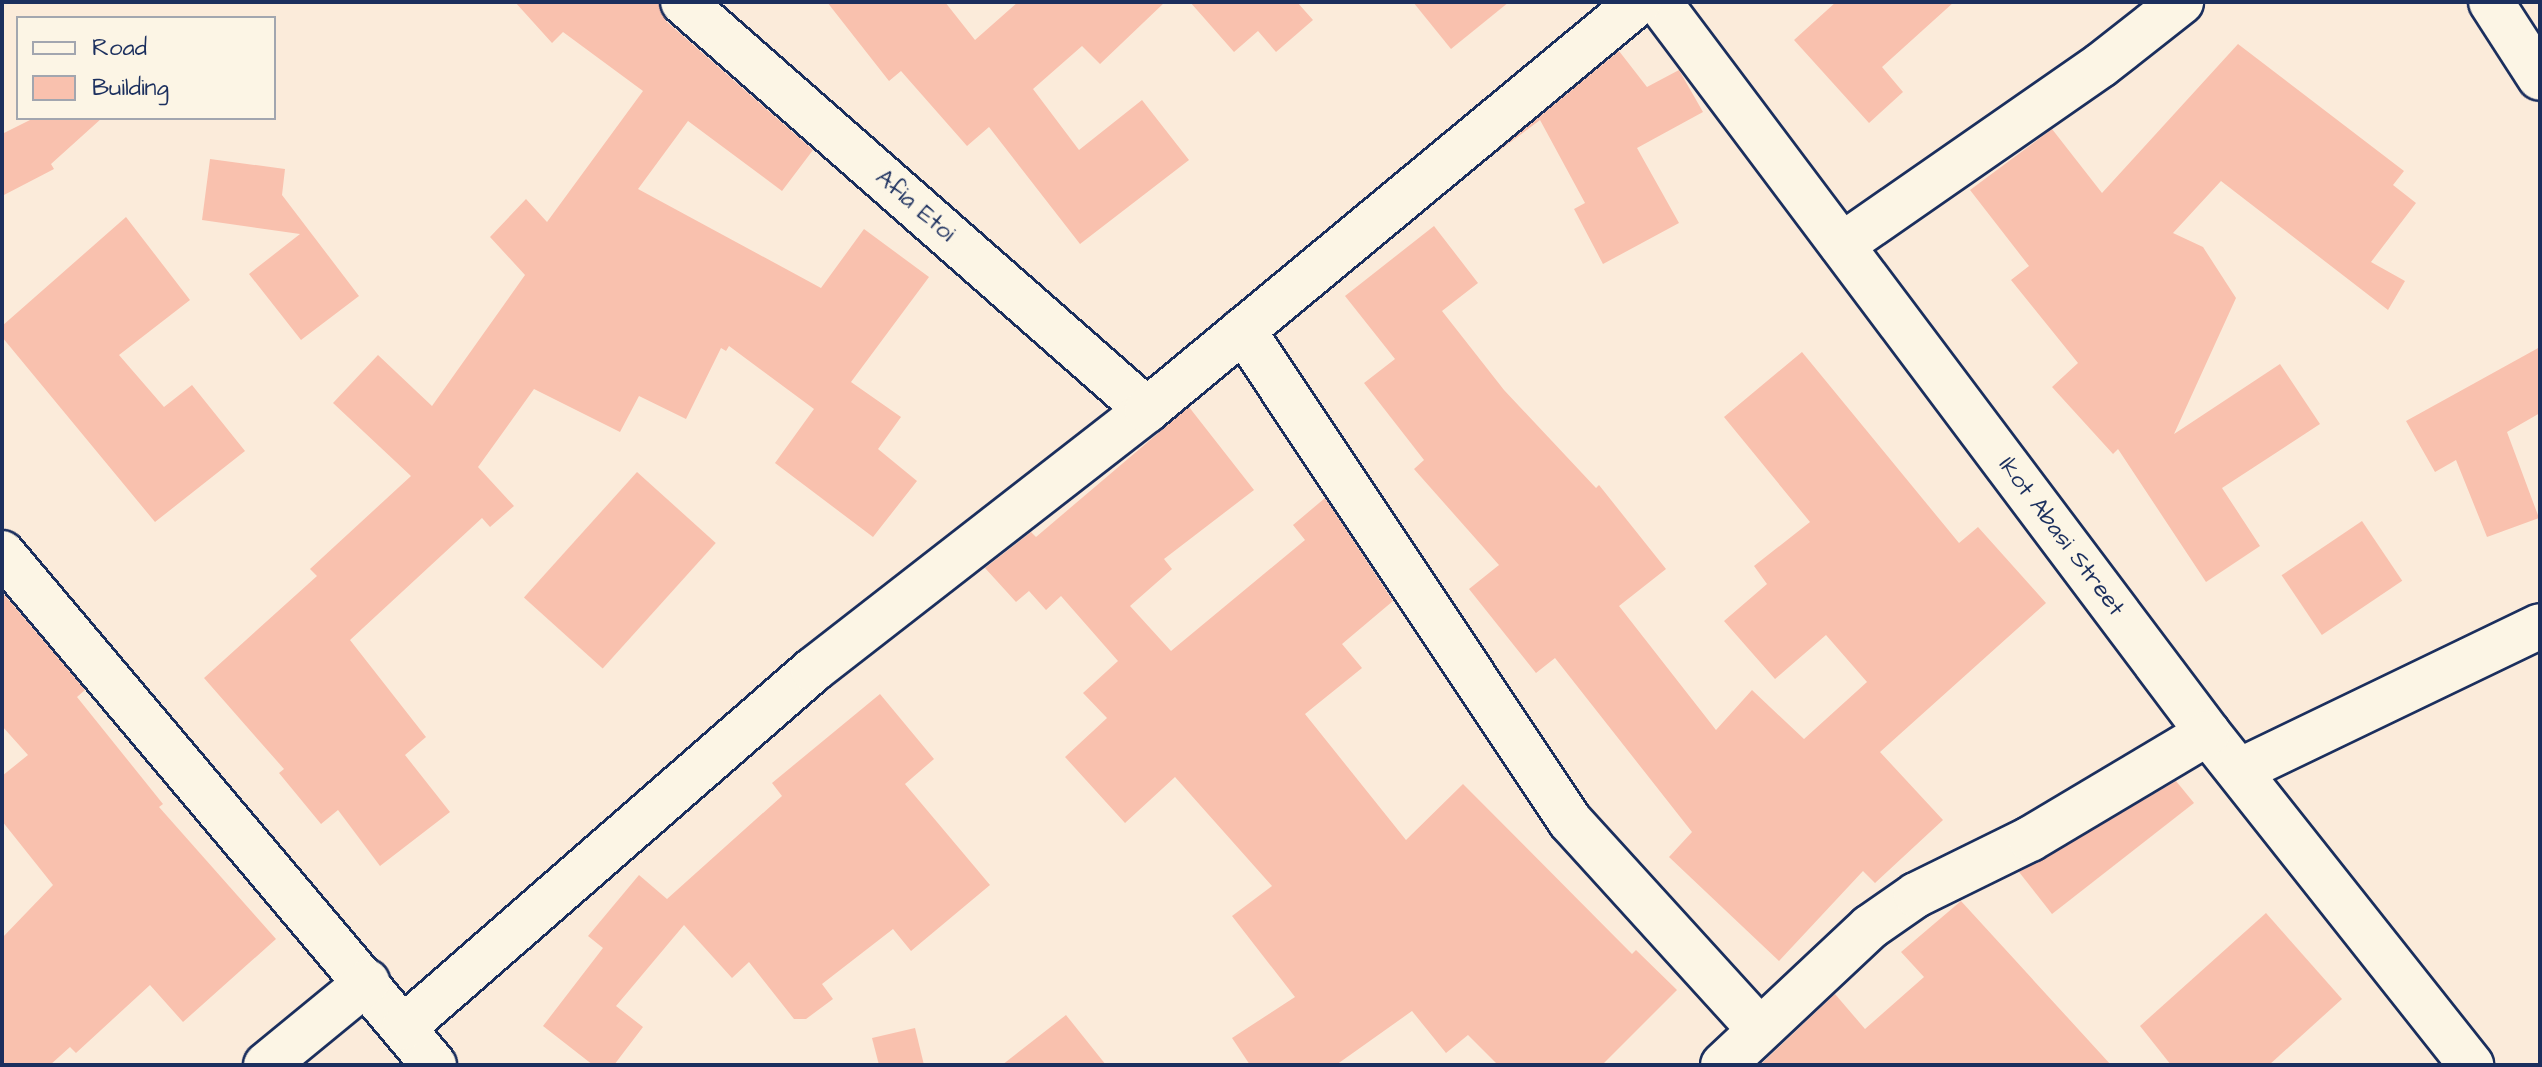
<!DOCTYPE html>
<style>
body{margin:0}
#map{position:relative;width:2542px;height:1067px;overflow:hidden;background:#fbebda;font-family:"Architects Daughter",sans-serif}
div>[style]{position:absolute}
.building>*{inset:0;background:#f9c1ae;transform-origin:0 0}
.roads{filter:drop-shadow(2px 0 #1b2f5e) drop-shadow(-2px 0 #1b2f5e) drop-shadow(0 2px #1b2f5e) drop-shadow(0 -2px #1b2f5e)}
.minor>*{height:44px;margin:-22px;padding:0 22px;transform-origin:22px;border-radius:22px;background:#fcf5e5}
span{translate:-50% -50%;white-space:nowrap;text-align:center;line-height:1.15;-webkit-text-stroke:8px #fcf5e5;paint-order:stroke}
.street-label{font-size:24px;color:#1b2f5e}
.frame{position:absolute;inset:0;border:4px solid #1b2f5e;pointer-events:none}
.legend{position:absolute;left:16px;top:16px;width:260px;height:104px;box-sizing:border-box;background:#fcf5e5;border:2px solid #a2a6af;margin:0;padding:10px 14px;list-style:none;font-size:24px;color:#1b2f5e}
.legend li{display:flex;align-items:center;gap:16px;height:40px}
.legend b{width:40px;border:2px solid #a2a6af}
</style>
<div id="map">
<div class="building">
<div style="clip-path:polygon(515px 2px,659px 2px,666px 21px,813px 150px,782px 191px,688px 121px,638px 189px,821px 288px,864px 229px,929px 277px,851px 382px,901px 417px,878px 449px,917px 481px,873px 537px,775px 463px,814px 409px,729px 346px,726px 351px,721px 348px,686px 419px,639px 396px,620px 432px,534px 389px,478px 467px,514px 506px,490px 527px,482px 518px,350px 640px,426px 737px,405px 755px,450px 812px,380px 866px,338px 810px,321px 824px,279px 773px,284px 769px,204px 678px,317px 576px,310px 569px,411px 476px,333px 403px,378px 355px,432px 406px,525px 275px,490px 237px,526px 199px,547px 222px,643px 91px,563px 32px,552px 43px)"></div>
<div style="clip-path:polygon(827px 2px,945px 2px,975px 40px,1018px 2px,1165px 2px,1100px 64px,1082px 46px,1033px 89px,1079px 150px,1142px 100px,1189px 160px,1080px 244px,989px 127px,967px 146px,901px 71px,889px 81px)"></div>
<div style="clip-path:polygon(1190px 2px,1297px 2px,1313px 20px,1276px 52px,1258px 31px,1234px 52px)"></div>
<div style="clip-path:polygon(1413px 2px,1509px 2px,1451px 49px)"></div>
<div style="clip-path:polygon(1836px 2px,1954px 2px,1882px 67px,1903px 92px,1869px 123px,1794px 40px)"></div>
<div style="clip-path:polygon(2238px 44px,2404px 171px,2393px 185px,2416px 203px,2371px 262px,2405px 281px,2388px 310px,2221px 181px,2173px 233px,2203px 247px,2236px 298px,2174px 434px,2280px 364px,2320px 424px,2222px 488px,2260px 546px,2206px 582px,2118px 449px,2113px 454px,2052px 387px,2078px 363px,2011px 280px,2029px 266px,1970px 190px,2052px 129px,2102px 193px)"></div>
<div style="clip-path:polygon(1619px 51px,1647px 87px,1679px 70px,1703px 112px,1637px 148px,1679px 223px,1603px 264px,1574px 209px,1585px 203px,1540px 120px,1492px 156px)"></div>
<div style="clip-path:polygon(34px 118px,102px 118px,51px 164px,54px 169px,2px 196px,2px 134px)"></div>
<div style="clip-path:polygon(210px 159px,285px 169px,282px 195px,359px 296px,301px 340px,249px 274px,300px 234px,202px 220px)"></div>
<div style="clip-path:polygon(126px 217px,190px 300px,119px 355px,164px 407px,192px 385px,245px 451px,155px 522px,2px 337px,2px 326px)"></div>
<div style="clip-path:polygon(1434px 226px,1478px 283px,1442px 311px,1504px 390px,1596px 488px,1599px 485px,1666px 569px,1619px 606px,1716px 730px,1752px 690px,1804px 739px,1867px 682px,1826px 635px,1775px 679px,1724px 621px,1767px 584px,1754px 566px,1810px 522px,1724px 417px,1802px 352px,1959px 543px,1978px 527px,2046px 603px,1880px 752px,1943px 820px,1875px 883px,1863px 871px,1779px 961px,1669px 857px,1692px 832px,1555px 658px,1536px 673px,1469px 589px,1499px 565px,1414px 469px,1424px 460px,1364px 383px,1395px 359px,1345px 296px)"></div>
<div style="clip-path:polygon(2540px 347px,2540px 413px,2507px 432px,2539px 518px,2487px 537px,2456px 460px,2435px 472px,2406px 421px)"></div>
<div style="clip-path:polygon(1189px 407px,1254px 490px,1164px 559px,1172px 569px,1130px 606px,1171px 651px,1305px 540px,1293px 525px,1325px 498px,1393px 601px,1342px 644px,1362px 668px,1305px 714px,1406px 840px,1463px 784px,1632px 954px,1636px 950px,1677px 990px,1602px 1065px,1498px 1065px,1468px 1035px,1446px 1053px,1412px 1011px,1336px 1065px,1250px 1065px,1232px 1038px,1295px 997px,1232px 916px,1272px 886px,1175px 777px,1125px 823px,1065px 757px,1107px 718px,1083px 693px,1118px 661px,1061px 596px,1046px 610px,1029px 591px,1016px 602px,985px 568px,1031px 532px,1036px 537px)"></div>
<div style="left:637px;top:472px;width:106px;height:169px;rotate:42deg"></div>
<div style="left:2362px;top:521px;width:72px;height:97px;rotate:56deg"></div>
<div style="clip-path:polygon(2px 592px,85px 690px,77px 697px,163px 804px,159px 807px,276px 939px,183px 1022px,150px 985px,76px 1053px,70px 1047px,50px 1065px,2px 1065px,2px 938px,53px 885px,2px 821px,2px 776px,28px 755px,2px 726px)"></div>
<div style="clip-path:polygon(880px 694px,934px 759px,905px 784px,990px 885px,911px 951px,893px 929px,822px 984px,833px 999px,806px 1019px,794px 1019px,749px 962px,732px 978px,684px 925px,616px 1006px,643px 1027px,614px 1065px,593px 1065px,543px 1026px,603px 948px,588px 936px,639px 875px,667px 899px,782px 796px,772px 783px)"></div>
<div style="clip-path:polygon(2176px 781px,2194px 803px,2052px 914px,2019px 872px)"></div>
<div style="clip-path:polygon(1961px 901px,2111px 1065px,1760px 1065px,1835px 994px,1865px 1029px,1924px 977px,1901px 952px)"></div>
<div style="clip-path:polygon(2266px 913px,2342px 999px,2269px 1065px,2171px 1065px,2140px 1026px)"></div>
<div style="clip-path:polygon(1066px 1015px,1106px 1065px,1002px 1065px)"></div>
<div style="clip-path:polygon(915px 1028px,924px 1065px,879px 1065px,872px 1038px)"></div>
</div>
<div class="roads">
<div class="minor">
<div style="left:683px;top:2px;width:618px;rotate:41.33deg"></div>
<div style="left:1659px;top:2px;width:914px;rotate:53.09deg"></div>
<div style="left:2208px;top:733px;width:424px;rotate:51.6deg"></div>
<div style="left:2491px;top:2px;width:90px;rotate:57.2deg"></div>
<div style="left:1842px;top:245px;width:315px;rotate:-34.8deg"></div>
<div style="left:2101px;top:65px;width:102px;rotate:-38.2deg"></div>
<div style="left:1243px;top:330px;width:590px;rotate:56.34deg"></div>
<div style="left:1570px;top:821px;width:282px;rotate:47.7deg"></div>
<div style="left:2px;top:553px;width:670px;rotate:49.84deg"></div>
<div style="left:2239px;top:771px;width:334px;rotate:-25.7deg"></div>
<div style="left:404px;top:1027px;width:543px;rotate:-41.12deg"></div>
<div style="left:813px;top:670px;width:423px;rotate:-37.9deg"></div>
<div style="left:1147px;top:410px;width:639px;rotate:-39.67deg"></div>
<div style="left:266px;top:1065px;width:131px;rotate:-39.4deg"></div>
<div style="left:1723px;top:1065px;width:202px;rotate:-43.2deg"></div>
<div style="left:1870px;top:927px;width:56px;rotate:-34.8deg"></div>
<div style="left:1916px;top:895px;width:127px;rotate:-26.2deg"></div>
<div style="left:2030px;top:839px;width:207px;rotate:-30.8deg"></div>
</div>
</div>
<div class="street-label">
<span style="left:915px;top:206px;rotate:41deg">Afia Etoi</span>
<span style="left:2061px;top:537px;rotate:53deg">Ikot Abasi Street</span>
</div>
<div class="frame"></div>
<ul class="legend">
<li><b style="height:10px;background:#fcf5e5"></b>Road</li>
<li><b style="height:22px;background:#f9c1ae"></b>Building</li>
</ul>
</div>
